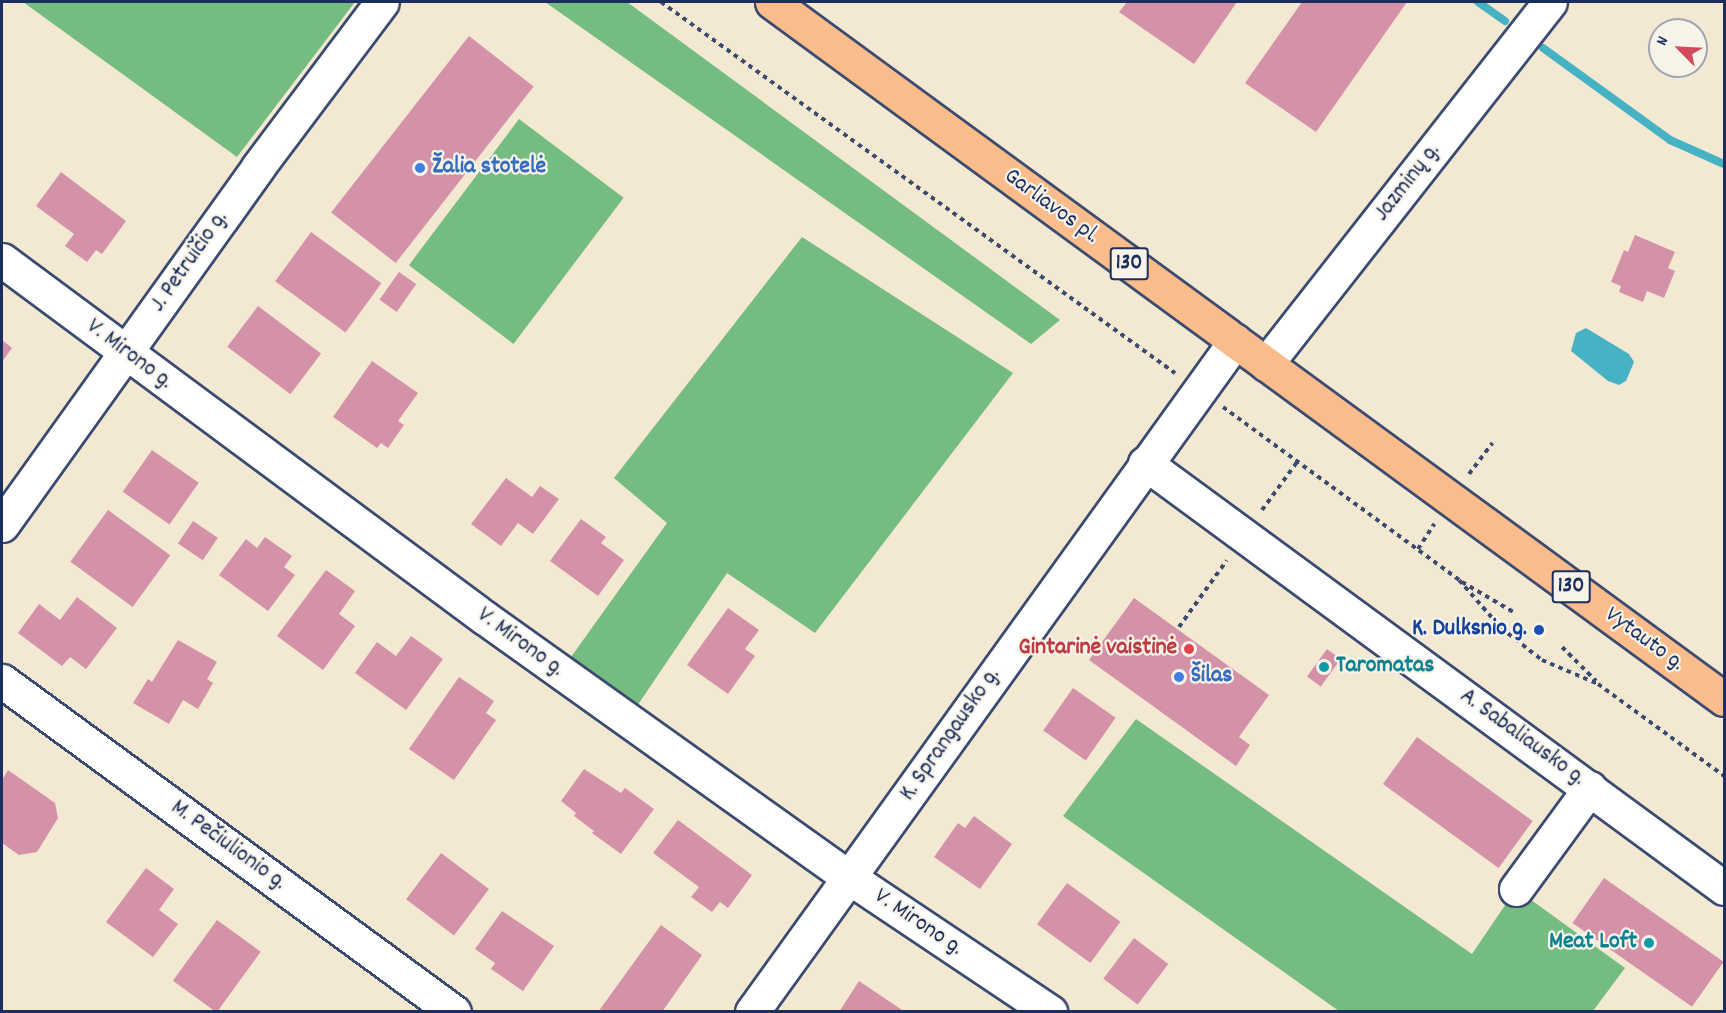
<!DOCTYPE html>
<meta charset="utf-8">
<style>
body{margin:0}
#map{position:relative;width:1726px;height:1013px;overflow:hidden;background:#f3e9d3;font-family:Dekko,sans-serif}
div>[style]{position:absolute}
.forest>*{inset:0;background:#75bc81;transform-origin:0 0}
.water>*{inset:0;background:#46b2c4}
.stream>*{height:8px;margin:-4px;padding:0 4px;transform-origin:4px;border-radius:4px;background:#46b2c4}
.building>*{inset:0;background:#d492a9;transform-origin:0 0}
.path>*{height:4px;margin-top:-2px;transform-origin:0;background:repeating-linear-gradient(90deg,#3b4b70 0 4.5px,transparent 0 9px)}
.roads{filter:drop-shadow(2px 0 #3b4b70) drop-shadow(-2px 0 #3b4b70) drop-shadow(0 2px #3b4b70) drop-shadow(0 -2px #3b4b70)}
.minor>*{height:33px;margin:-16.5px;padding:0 16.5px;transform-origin:16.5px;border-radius:16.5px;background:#fff}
.major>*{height:33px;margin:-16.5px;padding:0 16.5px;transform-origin:16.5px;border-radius:16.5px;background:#f9bc8a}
.dots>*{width:16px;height:16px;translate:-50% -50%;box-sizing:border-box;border:3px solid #f7f3e8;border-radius:50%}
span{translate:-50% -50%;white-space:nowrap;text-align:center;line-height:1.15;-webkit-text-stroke:4.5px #f7f3e8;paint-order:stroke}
.shield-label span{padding:2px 4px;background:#f7f3e8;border:2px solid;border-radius:4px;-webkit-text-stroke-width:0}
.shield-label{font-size:22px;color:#1b2f5e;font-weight:700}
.shop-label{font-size:24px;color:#366cbe;font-weight:700}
.left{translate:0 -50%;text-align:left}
.street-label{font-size:24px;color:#1b2f5e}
.transit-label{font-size:24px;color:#164399;font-weight:700}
.right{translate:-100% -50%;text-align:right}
.health-label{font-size:24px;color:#be3a42;font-weight:700}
.culture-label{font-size:24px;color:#0d838f;font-weight:700}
.frame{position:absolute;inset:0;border:3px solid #1b2f5e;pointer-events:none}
.north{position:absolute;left:1648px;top:18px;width:60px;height:60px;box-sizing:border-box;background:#f7f3e8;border:2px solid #9fa5b1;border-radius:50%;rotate:294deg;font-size:16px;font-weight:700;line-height:24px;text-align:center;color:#1b2f5e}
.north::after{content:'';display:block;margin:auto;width:21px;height:27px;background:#d1495b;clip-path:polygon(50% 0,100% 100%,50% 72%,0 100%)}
</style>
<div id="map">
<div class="forest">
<div style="clip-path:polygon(23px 2px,355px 2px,237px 157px)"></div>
<div style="clip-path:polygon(545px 2px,627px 2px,1060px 320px,1031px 344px)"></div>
<div style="left:519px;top:119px;width:131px;height:183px;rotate:37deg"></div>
<div style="clip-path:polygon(802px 237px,1013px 373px,815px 633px,727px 573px,635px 709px,571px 657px,667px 523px,614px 478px)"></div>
<div style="clip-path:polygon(1136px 719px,1472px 954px,1516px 889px,1625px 968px,1593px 1011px,1339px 1011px,1063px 816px)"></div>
</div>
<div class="water">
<div style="clip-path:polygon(1586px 328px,1629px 354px,1634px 362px,1626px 381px,1619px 385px,1608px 381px,1571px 351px,1576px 333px)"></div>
</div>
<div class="stream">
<div style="left:1478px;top:2px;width:33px;rotate:35deg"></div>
<div style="left:1543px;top:48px;width:157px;rotate:35.9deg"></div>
<div style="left:1670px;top:140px;width:59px;rotate:24deg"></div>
</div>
<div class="building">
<div style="clip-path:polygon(1127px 2px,1237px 2px,1194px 64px,1119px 12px)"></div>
<div style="clip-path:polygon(1302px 2px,1407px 2px,1316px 132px,1245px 83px)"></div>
<div style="left:469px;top:36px;width:82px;height:224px;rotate:38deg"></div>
<div style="clip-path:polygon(61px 172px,126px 221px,102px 254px,96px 250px,87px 262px,65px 246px,74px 234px,36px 206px)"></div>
<div style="left:311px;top:232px;width:87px;height:61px;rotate:36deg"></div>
<div style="clip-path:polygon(1635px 235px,1675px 252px,1668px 268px,1675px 271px,1664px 298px,1647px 291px,1643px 302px,1619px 292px,1621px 286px,1611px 282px,1624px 250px,1628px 252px)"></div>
<div style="left:399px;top:272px;width:21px;height:34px;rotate:35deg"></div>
<div style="left:258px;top:306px;width:79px;height:51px;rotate:37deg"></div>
<div style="clip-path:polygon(2px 340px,12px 348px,2px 362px)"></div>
<div style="clip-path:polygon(372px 361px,418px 393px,398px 421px,404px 425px,388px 448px,381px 443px,377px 448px,333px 417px)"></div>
<div style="left:152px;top:450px;width:57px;height:51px;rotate:35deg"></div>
<div style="clip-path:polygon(506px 478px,532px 497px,540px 486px,559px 499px,533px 534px,518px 523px,501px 546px,471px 524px)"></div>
<div style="left:108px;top:510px;width:77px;height:64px;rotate:36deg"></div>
<div style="clip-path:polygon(581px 519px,606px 537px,601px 543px,624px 560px,598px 596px,550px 561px)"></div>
<div style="left:193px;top:521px;width:30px;height:27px;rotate:34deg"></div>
<div style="clip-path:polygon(265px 537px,292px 556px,284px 567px,295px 575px,268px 611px,219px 575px,246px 539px,257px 548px)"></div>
<div style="clip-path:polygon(326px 570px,355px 591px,339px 614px,355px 626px,323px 670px,277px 636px)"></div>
<div style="clip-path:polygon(77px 597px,117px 628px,86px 669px,70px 657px,62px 666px,18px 633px,39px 604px,60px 620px)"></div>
<div style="clip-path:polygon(1134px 598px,1269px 695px,1239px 737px,1250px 745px,1236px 766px,1089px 660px)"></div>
<div style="clip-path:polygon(728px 608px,759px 630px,745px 649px,755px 656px,728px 694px,687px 665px)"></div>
<div style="clip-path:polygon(411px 636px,443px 659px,406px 710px,355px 673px,377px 642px,396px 656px)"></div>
<div style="clip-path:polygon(178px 640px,217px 662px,207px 679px,213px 683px,198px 709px,183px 700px,169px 724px,133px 703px,148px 679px,152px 682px)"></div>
<div style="left:1327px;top:649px;width:17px;height:34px;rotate:36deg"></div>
<div style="clip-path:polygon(459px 677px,494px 701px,486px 713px,496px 720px,454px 780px,409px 749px)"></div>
<div style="left:1073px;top:688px;width:52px;height:52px;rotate:35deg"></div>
<div style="left:1417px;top:737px;width:143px;height:58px;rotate:36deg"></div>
<div style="clip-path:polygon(584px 769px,621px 793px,625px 788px,654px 809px,621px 854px,592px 833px,594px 831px,574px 816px,576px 813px,561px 801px)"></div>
<div style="clip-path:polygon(8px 770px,55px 803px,58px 818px,37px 852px,19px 855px,2px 843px,2px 780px)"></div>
<div style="clip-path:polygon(974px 816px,1012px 844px,980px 889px,934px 857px,958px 823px,965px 828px)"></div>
<div style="clip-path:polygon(678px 820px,752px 875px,728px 908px,720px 902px,712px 912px,691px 897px,699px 887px,653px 853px)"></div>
<div style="left:441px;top:853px;width:60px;height:58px;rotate:37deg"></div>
<div style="clip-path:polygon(146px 868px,174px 889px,159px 910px,178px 924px,153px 957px,106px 922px)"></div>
<div style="left:1604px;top:878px;width:146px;height:55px;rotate:35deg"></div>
<div style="left:1067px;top:883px;width:66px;height:51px;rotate:36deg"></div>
<div style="clip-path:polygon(502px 911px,554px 946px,523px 991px,491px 969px,495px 963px,475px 949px)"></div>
<div style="left:217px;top:920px;width:54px;height:75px;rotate:36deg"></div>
<div style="clip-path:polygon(661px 925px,702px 955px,662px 1012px,598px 1012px)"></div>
<div style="left:1134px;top:938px;width:43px;height:51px;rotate:37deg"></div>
<div style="clip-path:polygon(859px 981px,905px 1012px,839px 1012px)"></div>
</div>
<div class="path">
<div style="left:661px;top:2px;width:634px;rotate:35.82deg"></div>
<div style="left:1223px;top:407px;width:293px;rotate:36.2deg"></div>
<div style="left:1459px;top:580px;width:64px;rotate:48.8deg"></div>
<div style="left:1501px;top:628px;width:52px;rotate:38deg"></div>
<div style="left:1542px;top:660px;width:61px;rotate:23.2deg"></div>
<div style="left:1598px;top:684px;width:156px;rotate:36.1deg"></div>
<div style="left:1469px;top:474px;width:39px;rotate:-53deg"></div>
<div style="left:1262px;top:510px;width:59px;rotate:-53.9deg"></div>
<div style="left:1418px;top:549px;width:30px;rotate:-57deg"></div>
<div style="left:1462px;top:582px;width:61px;rotate:30.3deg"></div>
<div style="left:1179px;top:627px;width:82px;rotate:-54.4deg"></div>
<div style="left:1562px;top:647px;width:48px;rotate:45deg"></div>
</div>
<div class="roads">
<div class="minor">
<div style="left:2px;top:260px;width:601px;rotate:36.55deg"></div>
<div style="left:485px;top:618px;width:448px;rotate:35.5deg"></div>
<div style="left:850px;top:878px;width:241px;rotate:33.8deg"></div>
<div style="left:1266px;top:364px;width:460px;rotate:-51.9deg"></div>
<div style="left:1145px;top:463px;width:718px;rotate:36.28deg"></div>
<div style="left:2px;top:525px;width:440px;rotate:-54.4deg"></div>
<div style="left:258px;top:167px;width:206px;rotate:-53.1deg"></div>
<div style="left:2px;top:681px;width:560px;rotate:36.22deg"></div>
<div style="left:1516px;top:889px;width:125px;rotate:-53.8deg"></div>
<div style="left:752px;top:1012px;width:827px;rotate:-54.25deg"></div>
</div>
<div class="major">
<div style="left:772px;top:2px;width:1180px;rotate:36.21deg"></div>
</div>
</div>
<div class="dots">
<div style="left:420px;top:168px;background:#3f7fe0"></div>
<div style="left:1539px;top:630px;background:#1a4fb4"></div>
<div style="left:1189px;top:649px;background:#e0444e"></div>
<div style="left:1324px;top:667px;background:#0f9aa8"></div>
<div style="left:1179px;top:677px;background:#3f7fe0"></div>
<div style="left:1649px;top:943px;background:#0f9aa8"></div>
</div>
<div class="shield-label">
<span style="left:1129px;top:264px">130</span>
<span style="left:1571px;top:587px">130</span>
</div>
<div class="shop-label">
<span class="left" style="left:432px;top:168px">Žalia stotelė</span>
<span class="left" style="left:1191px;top:677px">Šilas</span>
</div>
<div class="street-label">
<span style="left:1408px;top:183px;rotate:-52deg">Jazminų g.</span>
<span style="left:1051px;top:207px;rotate:36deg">Garliavos pl.</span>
<span style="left:190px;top:262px;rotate:-55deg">J. Petruičio g.</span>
<span style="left:129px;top:355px;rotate:37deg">V. Mirono g.</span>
<span style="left:1644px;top:640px;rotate:36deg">Vytauto g.</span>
<span style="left:520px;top:643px;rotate:36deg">V. Mirono g.</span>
<span style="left:951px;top:735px;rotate:-55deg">K. Sprangausko g.</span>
<span style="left:1522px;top:738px;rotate:36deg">A. Sabaliausko g.</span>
<span style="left:228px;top:846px;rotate:36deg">M. Pečiulionio g.</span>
<span style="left:918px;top:923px;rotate:34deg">V. Mirono g.</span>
</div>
<div class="transit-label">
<span class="right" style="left:1527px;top:630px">K. Dulksnio g.</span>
</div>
<div class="health-label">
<span class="right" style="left:1177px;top:649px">Gintarinė vaistinė</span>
</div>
<div class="culture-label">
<span class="left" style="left:1336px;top:667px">Taromatas</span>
<span class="right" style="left:1637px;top:943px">Meat Loft</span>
</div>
<div class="frame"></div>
<div class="north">N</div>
</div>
